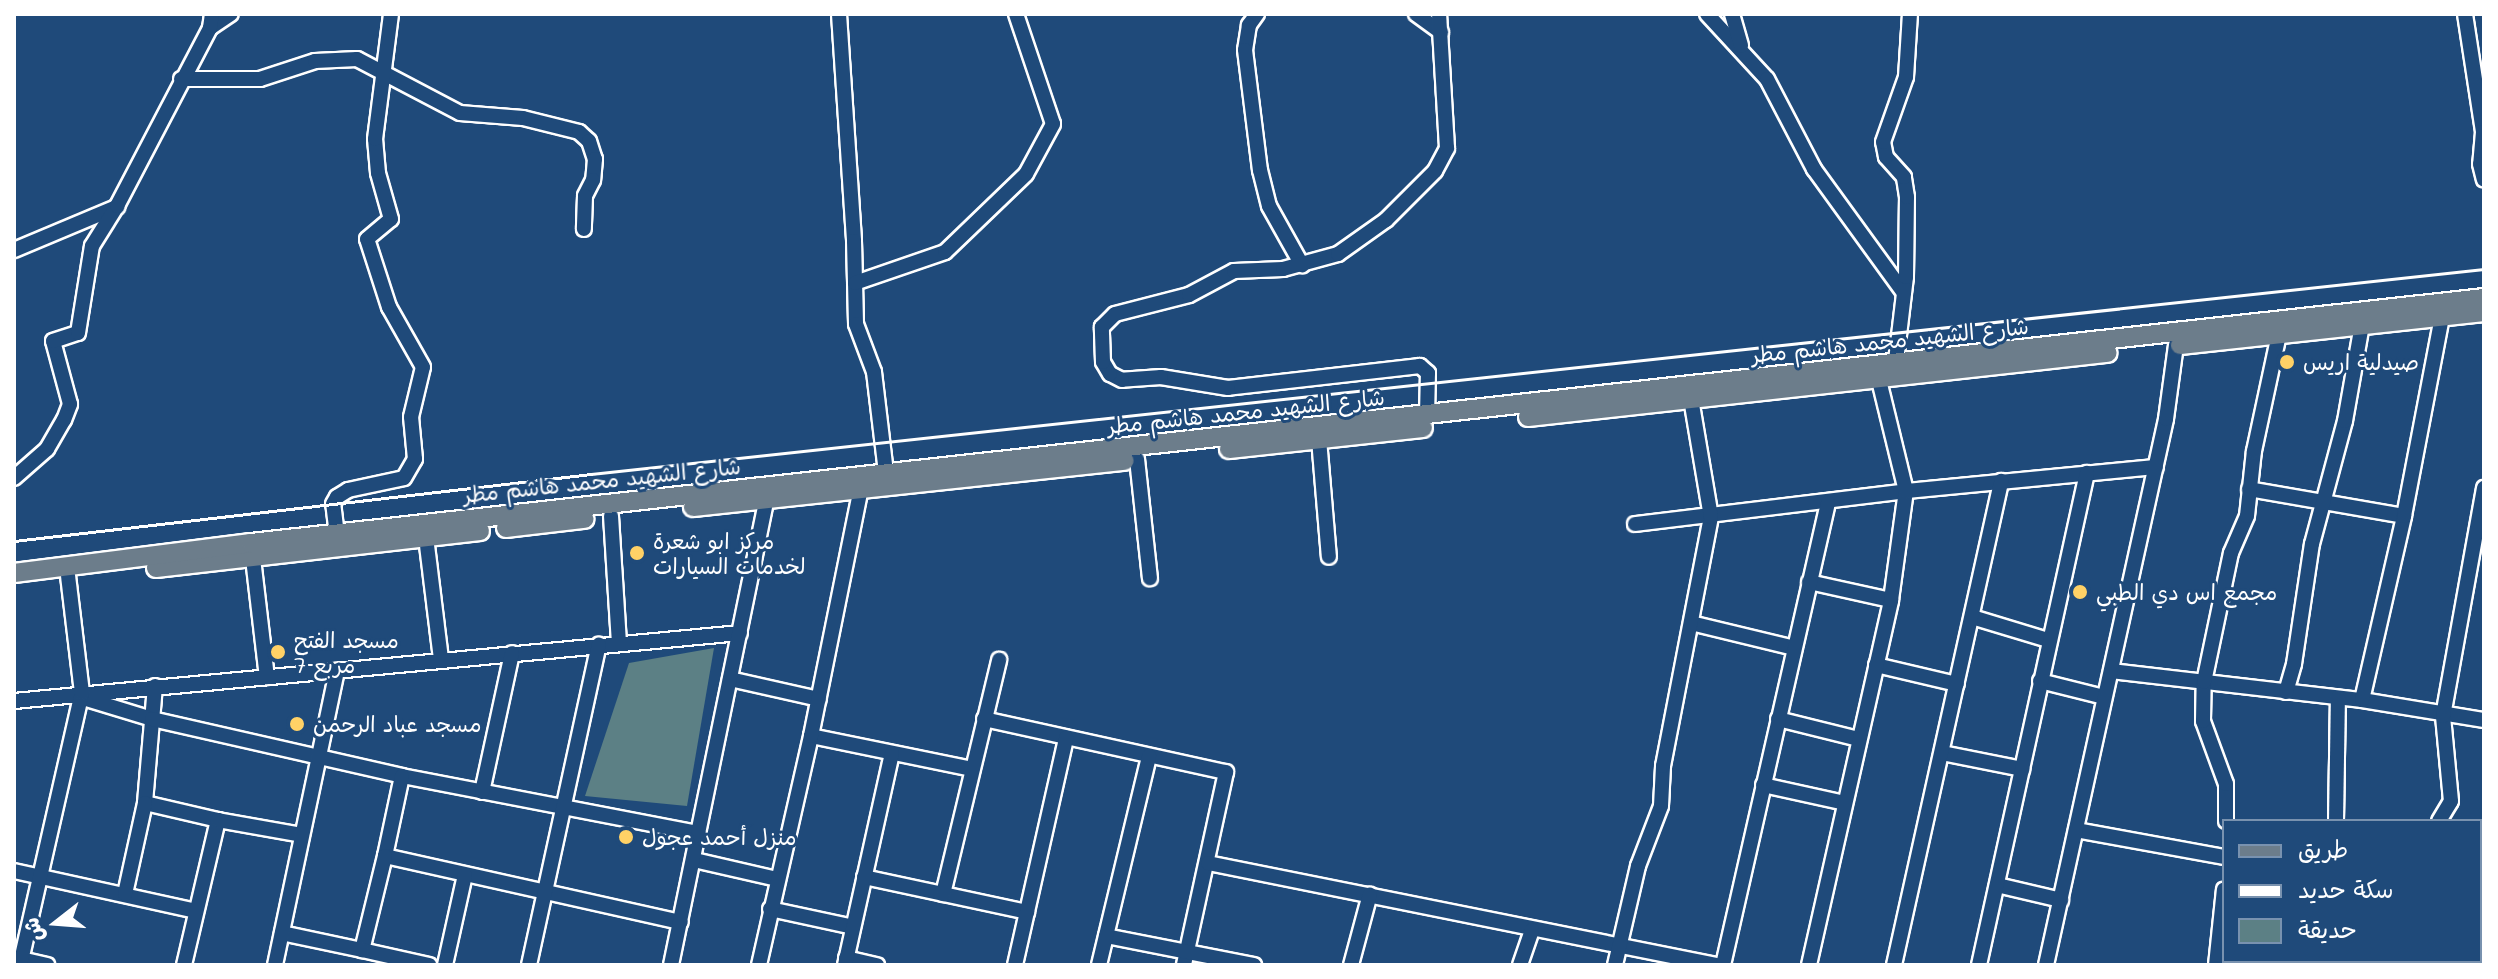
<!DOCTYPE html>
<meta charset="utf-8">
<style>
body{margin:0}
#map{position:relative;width:2498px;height:979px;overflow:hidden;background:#1f4a7a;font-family:Mali,"Playpen Sans Arabic",sans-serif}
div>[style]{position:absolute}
.green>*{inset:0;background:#5c8085}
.roads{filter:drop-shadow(2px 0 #fff) drop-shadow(-2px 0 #fff) drop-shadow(0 2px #fff) drop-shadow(0 -2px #fff)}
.minor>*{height:14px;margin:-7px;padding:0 7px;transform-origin:7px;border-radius:7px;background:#1f4a7a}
.major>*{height:18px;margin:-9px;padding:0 9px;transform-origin:9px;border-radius:9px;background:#6c7d8b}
.rail>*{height:3px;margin:-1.5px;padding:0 1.5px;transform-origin:1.5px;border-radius:1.5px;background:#fff}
.dots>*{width:22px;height:22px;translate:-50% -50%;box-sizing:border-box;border:4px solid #1f4a7a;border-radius:50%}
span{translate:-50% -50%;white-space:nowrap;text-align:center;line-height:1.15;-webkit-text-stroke:6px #1f4a7a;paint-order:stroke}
.street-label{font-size:22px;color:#fff}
.poi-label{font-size:22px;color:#fff}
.left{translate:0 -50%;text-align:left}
.frame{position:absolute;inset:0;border:16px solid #fff;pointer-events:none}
.legend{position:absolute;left:2222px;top:819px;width:260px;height:144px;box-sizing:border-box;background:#1f4a7a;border:2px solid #7992af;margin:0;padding:10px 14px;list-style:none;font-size:24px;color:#fff}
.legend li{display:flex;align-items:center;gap:16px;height:40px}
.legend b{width:40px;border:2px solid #7992af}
.north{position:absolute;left:16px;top:883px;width:80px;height:80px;-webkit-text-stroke:6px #1f4a7a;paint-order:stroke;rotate:253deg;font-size:22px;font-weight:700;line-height:32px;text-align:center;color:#fff}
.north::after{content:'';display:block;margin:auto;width:28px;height:36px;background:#fff;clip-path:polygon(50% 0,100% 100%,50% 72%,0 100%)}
</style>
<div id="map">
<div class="green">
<div style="clip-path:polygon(714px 648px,687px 806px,585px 796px,629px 663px)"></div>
</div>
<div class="roads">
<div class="minor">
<div style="left:839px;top:14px;width:227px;rotate:86.2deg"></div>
<div style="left:854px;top:241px;width:83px;rotate:88.6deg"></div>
<div style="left:856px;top:324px;width:51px;rotate:69.4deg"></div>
<div style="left:874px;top:372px;width:102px;rotate:83.2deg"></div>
<div style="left:1257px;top:14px;width:14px;rotate:126deg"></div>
<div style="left:1249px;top:25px;width:25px;rotate:99deg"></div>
<div style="left:1245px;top:50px;width:121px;rotate:82.9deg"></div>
<div style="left:1260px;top:170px;width:37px;rotate:76deg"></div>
<div style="left:1269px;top:206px;width:68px;rotate:60.8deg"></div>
<div style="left:1416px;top:14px;width:31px;rotate:36deg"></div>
<div style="left:1707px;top:14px;width:88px;rotate:47.3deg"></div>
<div style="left:1767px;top:79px;width:102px;rotate:62.4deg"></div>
<div style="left:1814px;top:169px;width:153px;rotate:54deg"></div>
<div style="left:1732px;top:14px;width:33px;rotate:74deg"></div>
<div style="left:2465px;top:14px;width:119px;rotate:81.3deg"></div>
<div style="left:2483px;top:132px;width:32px;rotate:95deg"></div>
<div style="left:2480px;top:164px;width:16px;rotate:76deg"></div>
<div style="left:210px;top:28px;width:25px;rotate:-34deg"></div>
<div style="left:181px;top:79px;width:79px"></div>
<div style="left:260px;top:79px;width:58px;rotate:-18.1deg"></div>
<div style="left:315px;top:61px;width:42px;rotate:-2.7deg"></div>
<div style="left:357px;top:59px;width:116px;rotate:27.7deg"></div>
<div style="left:460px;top:113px;width:63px;rotate:4.5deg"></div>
<div style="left:523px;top:118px;width:58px;rotate:14deg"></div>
<div style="left:579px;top:132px;width:13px;rotate:42deg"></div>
<div style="left:589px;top:141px;width:19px;rotate:72deg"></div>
<div style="left:595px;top:159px;width:21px;rotate:95deg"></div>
<div style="left:593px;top:180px;width:18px;rotate:117deg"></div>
<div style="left:585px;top:196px;width:33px;rotate:92deg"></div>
<div style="left:14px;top:250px;width:112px;rotate:-22.7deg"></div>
<div style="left:855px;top:283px;width:95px;rotate:-19deg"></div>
<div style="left:945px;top:252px;width:112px;rotate:-43.9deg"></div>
<div style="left:1026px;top:174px;width:57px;rotate:-61.6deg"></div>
<div style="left:1053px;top:124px;width:116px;rotate:-108.6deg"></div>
<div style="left:1895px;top:369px;width:93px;rotate:-83.2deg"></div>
<div style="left:1906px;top:277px;width:80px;rotate:-89.3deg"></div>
<div style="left:1907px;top:197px;width:20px;rotate:-99deg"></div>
<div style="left:1904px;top:177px;width:27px;rotate:-132deg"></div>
<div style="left:1886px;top:157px;width:15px;rotate:-101deg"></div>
<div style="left:1883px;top:142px;width:69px;rotate:-70.5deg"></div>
<div style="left:1906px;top:77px;width:63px;rotate:-86.4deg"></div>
<div style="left:1427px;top:416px;width:43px;rotate:-88.7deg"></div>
<div style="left:1428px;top:373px;width:11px;rotate:-139deg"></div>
<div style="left:1420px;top:366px;width:193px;rotate:173.5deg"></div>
<div style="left:1228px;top:388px;width:68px;rotate:-170.7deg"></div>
<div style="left:1161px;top:377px;width:39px;rotate:176deg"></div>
<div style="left:1122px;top:380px;width:13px;rotate:-153deg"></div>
<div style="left:1110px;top:374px;width:14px;rotate:-120deg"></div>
<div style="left:1103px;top:362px;width:35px;rotate:-92deg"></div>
<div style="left:1102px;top:327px;width:18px;rotate:-45deg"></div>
<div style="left:1115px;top:314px;width:76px;rotate:-14.4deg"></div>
<div style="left:1189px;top:295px;width:51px;rotate:-28.1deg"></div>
<div style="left:1234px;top:271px;width:49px;rotate:-2.3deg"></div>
<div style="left:1283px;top:269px;width:57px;rotate:-15.3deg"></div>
<div style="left:1338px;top:254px;width:59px;rotate:-35.3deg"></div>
<div style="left:1386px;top:220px;width:69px;rotate:-45deg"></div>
<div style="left:1435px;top:171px;width:26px;rotate:-62deg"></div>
<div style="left:1447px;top:148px;width:134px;rotate:-93.4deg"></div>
<div style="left:1319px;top:439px;width:118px;rotate:85.2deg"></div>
<div style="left:1137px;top:459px;width:120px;rotate:83.8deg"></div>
<div style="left:14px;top:478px;width:44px;rotate:-41.3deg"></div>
<div style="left:47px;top:449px;width:34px;rotate:-60deg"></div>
<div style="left:64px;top:420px;width:17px;rotate:-69deg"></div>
<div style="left:70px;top:404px;width:65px;rotate:-105.1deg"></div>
<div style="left:53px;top:341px;width:26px;rotate:-18deg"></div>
<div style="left:78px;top:333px;width:88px;rotate:-80.9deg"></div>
<div style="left:92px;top:246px;width:47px;rotate:-58deg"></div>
<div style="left:117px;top:206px;width:201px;rotate:-62.4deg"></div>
<div style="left:210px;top:28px;width:14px;rotate:-82deg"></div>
<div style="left:2249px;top:489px;width:157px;rotate:9.9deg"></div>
<div style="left:611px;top:516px;width:127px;rotate:86.4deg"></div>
<div style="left:1635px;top:524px;width:273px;rotate:-6.9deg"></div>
<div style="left:1906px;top:491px;width:251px;rotate:-5.5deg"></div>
<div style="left:337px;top:535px;width:31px;rotate:-97deg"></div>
<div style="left:333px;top:504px;width:8px;rotate:-60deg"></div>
<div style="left:337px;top:497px;width:13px;rotate:-32deg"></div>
<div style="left:348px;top:490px;width:57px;rotate:-12.1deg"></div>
<div style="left:404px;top:478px;width:22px;rotate:-60deg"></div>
<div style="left:415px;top:459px;width:42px;rotate:-95.4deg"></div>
<div style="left:411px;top:417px;width:51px;rotate:-76.5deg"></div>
<div style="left:423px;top:367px;width:69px;rotate:-119.5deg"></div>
<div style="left:389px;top:307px;width:71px;rotate:-107.9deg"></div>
<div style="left:367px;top:239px;width:31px;rotate:-40deg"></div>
<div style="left:391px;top:219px;width:48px;rotate:-105.8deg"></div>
<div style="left:378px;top:173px;width:34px;rotate:-95deg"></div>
<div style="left:375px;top:139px;width:126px;rotate:-82.7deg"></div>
<div style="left:426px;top:537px;width:124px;rotate:83deg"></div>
<div style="left:252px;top:550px;width:128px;rotate:83.3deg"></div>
<div style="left:1809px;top:582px;width:84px;rotate:12.4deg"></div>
<div style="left:1972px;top:617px;width:79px;rotate:16.8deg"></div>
<div style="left:1691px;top:623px;width:106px;rotate:13.6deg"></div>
<div style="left:1876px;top:665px;width:83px;rotate:13.2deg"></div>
<div style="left:2111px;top:671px;width:253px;rotate:6.6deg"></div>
<div style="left:2362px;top:700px;width:124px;rotate:9.3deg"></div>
<div style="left:730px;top:679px;width:91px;rotate:12.7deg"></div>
<div style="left:2040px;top:681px;width:66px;rotate:14deg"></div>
<div style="left:155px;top:686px;width:117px;rotate:94.9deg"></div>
<div style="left:145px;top:803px;width:75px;rotate:13.1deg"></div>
<div style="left:2286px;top:692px;width:29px;rotate:-74deg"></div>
<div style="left:2294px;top:664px;width:121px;rotate:-81.5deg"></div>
<div style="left:2312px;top:544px;width:127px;rotate:-75deg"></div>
<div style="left:2345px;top:421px;width:97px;rotate:-80deg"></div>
<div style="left:80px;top:697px;width:75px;rotate:17deg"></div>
<div style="left:152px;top:719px;width:256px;rotate:12.8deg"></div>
<div style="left:402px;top:776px;width:302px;rotate:10.9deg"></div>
<div style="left:2362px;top:700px;width:189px;rotate:-77.1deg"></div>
<div style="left:2404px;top:516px;width:203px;rotate:-79.2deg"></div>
<div style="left:14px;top:701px;width:729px;rotate:-5.35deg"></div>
<div style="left:984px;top:719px;width:248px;rotate:12.4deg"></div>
<div style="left:1226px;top:772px;width:198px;rotate:102.3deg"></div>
<div style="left:1778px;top:719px;width:83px;rotate:13.9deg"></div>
<div style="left:811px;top:736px;width:164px;rotate:11.6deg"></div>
<div style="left:1942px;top:753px;width:82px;rotate:11.3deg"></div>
<div style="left:402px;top:776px;width:82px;rotate:102deg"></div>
<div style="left:385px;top:856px;width:303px;rotate:12.6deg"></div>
<div style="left:1763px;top:785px;width:84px;rotate:12.4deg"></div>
<div style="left:482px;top:792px;width:142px;rotate:-77.8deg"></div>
<div style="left:2226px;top:821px;width:37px;rotate:-90deg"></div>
<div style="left:2226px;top:784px;width:67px;rotate:-110.1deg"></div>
<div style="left:2203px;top:721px;width:39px;rotate:-89deg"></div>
<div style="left:2204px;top:682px;width:132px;rotate:-78.2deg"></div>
<div style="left:2231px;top:553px;width:40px;rotate:-66.6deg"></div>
<div style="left:2247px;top:516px;width:65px;rotate:-83.9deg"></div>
<div style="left:2254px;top:451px;width:120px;rotate:-77.9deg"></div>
<div style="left:2336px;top:821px;width:123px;rotate:-89.1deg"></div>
<div style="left:2439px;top:821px;width:23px;rotate:-59deg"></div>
<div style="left:2451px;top:801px;width:85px;rotate:-95.4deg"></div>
<div style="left:2443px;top:716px;width:232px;rotate:-79.8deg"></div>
<div style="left:2076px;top:830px;width:150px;rotate:10.3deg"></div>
<div style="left:385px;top:856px;width:97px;rotate:103.7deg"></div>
<div style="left:362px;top:950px;width:69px;rotate:12.6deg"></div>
<div style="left:694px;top:860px;width:85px;rotate:12.9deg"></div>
<div style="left:1208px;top:863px;width:518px;rotate:11.35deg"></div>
<div style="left:14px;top:871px;width:186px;rotate:12.4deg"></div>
<div style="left:864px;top:877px;width:167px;rotate:12.1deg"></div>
<div style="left:1997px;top:885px;width:66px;rotate:13.2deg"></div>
<div style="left:125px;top:894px;width:93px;rotate:-77.6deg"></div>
<div style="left:943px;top:894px;width:241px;rotate:-76.5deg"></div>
<div style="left:770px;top:909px;width:85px;rotate:12.2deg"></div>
<div style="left:282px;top:933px;width:82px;rotate:12deg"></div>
<div style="left:1106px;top:936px;width:151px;rotate:11.1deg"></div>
<div style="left:846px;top:958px;width:32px;rotate:13deg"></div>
<div style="left:21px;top:959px;width:27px;rotate:13deg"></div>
<div style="left:2430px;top:961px;width:4px;rotate:90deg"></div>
<div style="left:20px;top:965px;width:279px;rotate:-77.2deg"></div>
<div style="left:82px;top:693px;width:118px;rotate:-96.8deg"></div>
<div style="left:184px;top:965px;width:149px;rotate:-76.8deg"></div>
<div style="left:218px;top:820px;width:85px;rotate:10.1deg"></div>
<div style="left:275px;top:965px;width:301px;rotate:-78.1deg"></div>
<div style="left:445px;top:965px;width:92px;rotate:-77.5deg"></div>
<div style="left:529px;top:965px;width:328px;rotate:-77.7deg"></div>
<div style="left:671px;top:965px;width:474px;rotate:-78.4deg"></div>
<div style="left:759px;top:965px;width:235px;rotate:-77.2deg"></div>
<div style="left:811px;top:736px;width:252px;rotate:-78.6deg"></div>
<div style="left:845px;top:965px;width:217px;rotate:-77.5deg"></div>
<div style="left:1015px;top:965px;width:233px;rotate:-77.3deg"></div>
<div style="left:1099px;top:965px;width:215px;rotate:-76.5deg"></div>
<div style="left:1351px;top:965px;width:73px;rotate:-75deg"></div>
<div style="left:1520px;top:965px;width:37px;rotate:-71deg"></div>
<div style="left:1615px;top:965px;width:102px;rotate:-76.9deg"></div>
<div style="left:1638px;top:866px;width:64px;rotate:-69deg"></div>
<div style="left:1661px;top:806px;width:40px;rotate:-87.1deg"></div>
<div style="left:1663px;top:766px;width:254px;rotate:-79.1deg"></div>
<div style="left:1711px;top:517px;width:120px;rotate:-99.6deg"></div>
<div style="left:1723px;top:965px;width:474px;rotate:-77.2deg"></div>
<div style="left:1809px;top:965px;width:374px;rotate:-77.3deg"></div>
<div style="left:1891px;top:600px;width:110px;rotate:-82.2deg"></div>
<div style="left:1906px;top:491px;width:114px;rotate:-103.7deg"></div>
<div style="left:1894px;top:965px;width:496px;rotate:-77.5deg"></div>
<div style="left:1979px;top:965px;width:504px;rotate:-77.62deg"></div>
<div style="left:2046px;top:965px;width:559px;rotate:-77.6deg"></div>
<div style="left:2166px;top:419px;width:75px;rotate:-82.3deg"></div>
<div style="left:2216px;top:965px;width:76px;rotate:-84deg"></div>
<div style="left:2326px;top:965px;width:4px;rotate:-76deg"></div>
</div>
<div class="major">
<div style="left:2180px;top:345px;width:306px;rotate:-6.2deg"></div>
<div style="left:1528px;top:417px;width:583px;rotate:-6.31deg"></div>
<div style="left:1229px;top:449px;width:195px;rotate:-6.2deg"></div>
<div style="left:693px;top:507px;width:434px;rotate:-6.1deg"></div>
<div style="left:506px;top:528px;width:79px;rotate:-6.6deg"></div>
<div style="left:156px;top:568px;width:326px;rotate:-6.5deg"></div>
<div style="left:14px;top:573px;width:239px;rotate:-7.2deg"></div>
<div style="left:251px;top:543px;width:2246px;rotate:-6.26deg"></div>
</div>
</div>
<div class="rail">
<div style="left:14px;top:541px;width:581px;rotate:-6.62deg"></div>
<div style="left:591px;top:474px;width:1904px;rotate:-6.18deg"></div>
</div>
<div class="dots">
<div style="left:2287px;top:362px;background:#ffd166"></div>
<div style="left:637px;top:553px;background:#ffd166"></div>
<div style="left:2080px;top:592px;background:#ffd166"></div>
<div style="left:278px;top:652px;background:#ffd166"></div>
<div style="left:297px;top:724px;background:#ffd166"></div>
<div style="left:626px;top:837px;background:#ffd166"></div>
</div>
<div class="street-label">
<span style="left:1890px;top:340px;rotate:-6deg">شارع الشهيد محمد هاشم مطر</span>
<span style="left:1246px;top:411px;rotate:-6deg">شارع الشهيد محمد هاشم مطر</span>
<span style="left:602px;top:480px;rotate:-6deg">شارع الشهيد محمد هاشم مطر</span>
</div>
<div class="poi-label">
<span class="left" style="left:2303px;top:362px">صيدلية اريس</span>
<span class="left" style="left:653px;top:553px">مركز ابو شعرة<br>لخدمات السيارات</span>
<span class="left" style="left:2096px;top:592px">مجمع اس دي الطبي</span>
<span class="left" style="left:294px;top:652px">مسجد الفتح<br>مربع 7</span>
<span class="left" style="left:313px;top:724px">مسجد عباد الرحمن</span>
<span class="left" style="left:642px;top:837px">منزل أحمد عجول</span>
</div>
<div class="frame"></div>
<ul class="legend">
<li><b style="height:10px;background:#6c7d8b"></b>طريق</li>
<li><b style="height:10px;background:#fff"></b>سكة حديد</li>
<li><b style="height:22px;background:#5c8085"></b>حديقة</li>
</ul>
<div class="north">ش</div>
</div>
